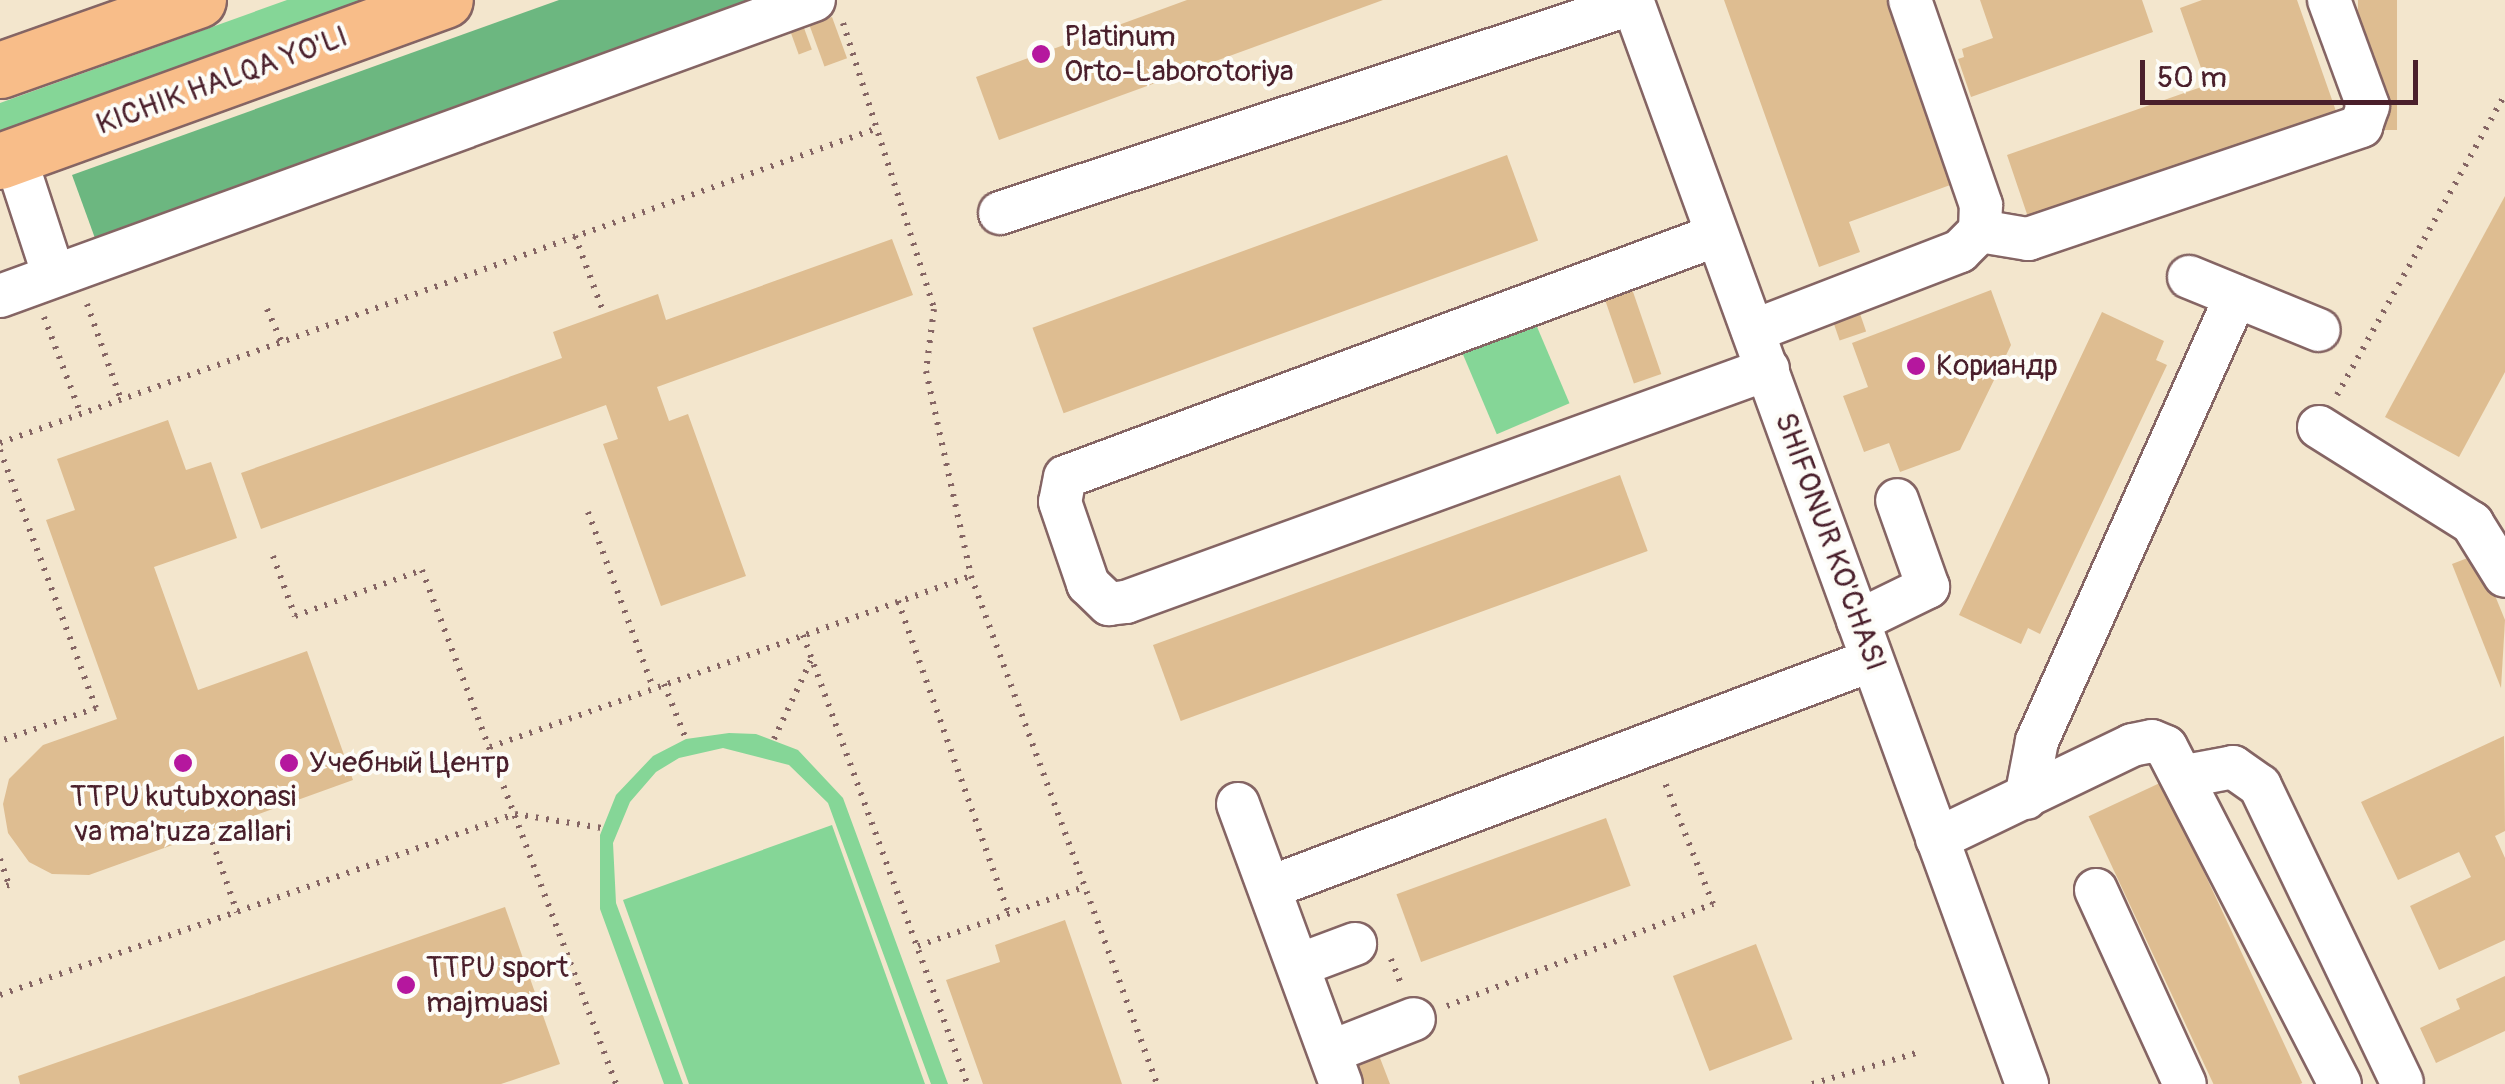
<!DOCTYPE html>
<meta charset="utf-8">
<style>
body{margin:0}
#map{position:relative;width:2505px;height:1084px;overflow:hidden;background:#f3e6cd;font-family:Pangolin,sans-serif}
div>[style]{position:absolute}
.green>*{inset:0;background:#85d697;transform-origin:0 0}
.forest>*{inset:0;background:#6cb780}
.building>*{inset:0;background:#debd91;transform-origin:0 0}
.path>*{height:6px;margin-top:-3px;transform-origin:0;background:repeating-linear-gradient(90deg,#856564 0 2.5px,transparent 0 10.5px)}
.roads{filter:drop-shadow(2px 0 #856564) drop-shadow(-2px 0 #856564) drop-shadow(0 2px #856564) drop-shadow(0 -2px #856564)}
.minor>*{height:42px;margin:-21px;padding:0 21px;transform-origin:21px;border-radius:21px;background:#fff}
.highway>*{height:55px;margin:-27.5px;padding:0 27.5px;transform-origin:27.5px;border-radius:27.5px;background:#f8bd89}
.dots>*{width:28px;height:28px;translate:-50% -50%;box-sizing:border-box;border:5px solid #fdfcf7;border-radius:50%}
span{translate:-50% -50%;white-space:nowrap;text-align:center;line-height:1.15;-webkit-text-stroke:8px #fdfcf7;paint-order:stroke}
.poi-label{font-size:30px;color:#4a1f2b}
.left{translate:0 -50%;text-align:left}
.street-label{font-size:30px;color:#4a1f2b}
.scale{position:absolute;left:2140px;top:60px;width:278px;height:45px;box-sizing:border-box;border:5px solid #4a1f2b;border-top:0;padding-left:12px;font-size:30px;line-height:35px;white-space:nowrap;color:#4a1f2b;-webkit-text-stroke:8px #fdfcf7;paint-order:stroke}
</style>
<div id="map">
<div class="green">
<div style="clip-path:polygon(287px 0,385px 0,0 135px,0 103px)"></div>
<div style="left:1532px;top:315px;width:96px;height:79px;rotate:67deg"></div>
<div style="clip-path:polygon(729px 733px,756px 734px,798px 750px,843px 798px,948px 1084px,931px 1084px,828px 803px,789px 765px,723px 748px,679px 758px,656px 772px,630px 802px,613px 843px,616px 903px,683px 1084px,664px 1084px,600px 909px,600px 835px,616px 795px,653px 756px,686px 739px)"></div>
<div style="clip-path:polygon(832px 825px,925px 1084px,689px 1084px,623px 900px)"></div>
</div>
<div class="forest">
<div style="clip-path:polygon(559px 0,758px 0,96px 241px,72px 175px)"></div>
</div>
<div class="building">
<div style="clip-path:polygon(1187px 0,1383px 0,999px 140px,976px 77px)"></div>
<div style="clip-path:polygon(1724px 0,1887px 0,1953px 184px,1849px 222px,1860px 252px,1819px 267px)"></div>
<div style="clip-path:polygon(1980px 0,2142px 0,2153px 32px,1971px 97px,1958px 59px,1964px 57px,1962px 49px,1993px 38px)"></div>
<div style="clip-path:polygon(2202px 0,2297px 0,2337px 114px,2030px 223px,2007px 155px,2207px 85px,2180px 8px)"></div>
<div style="left:2358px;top:0;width:39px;height:130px"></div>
<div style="left:832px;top:17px;width:44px;height:24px;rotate:70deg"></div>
<div style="left:804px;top:28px;width:23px;height:14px;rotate:70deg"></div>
<div style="left:1507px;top:155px;width:91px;height:505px;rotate:70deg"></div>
<div style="clip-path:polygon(2505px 196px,2505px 372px,2459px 457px,2385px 417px)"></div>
<div style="clip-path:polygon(892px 239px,913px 295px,657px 387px,669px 421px,688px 414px,746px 576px,661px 606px,603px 444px,618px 439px,606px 405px,261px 529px,241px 473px,562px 358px,553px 332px,658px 294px,666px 320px)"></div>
<div style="left:1632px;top:289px;width:90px;height:29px;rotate:71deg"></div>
<div style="clip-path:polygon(1991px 290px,2011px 345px,1960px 450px,1900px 472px,1889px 443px,1864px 452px,1843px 396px,1868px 387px,1852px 343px)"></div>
<div style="left:1857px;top:305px;width:28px;height:28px;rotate:71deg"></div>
<div style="clip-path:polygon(2102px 312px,2164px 341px,2156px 360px,2167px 365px,2040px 634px,2028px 628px,2021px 644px,1959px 615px)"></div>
<div style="clip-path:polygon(168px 420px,186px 470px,211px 462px,237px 538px,154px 567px,198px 690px,307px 651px,353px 780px,89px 875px,52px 874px,29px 862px,8px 833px,3px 804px,9px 779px,43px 745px,117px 719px,46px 520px,75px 510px,57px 459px)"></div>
<div style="left:1620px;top:475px;width:81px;height:497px;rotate:70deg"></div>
<div style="clip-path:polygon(2478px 554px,2505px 620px,2501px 688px,2452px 564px)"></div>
<div style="clip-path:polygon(2504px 736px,2505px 831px,2495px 836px,2505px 858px,2505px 940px,2439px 970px,2410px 906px,2471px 877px,2459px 852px,2398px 880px,2361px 802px)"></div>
<div style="left:2162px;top:782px;width:332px;height:81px;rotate:65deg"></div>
<div style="left:1606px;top:818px;width:72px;height:223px;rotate:70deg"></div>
<div style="clip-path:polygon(505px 907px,560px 1064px,501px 1084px,20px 1084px,18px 1076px)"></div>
<div style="clip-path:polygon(1065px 920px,1122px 1084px,983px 1084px,946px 980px,1000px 962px,995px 945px)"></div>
<div style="left:1756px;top:944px;width:102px;height:89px;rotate:69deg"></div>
<div style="clip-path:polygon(2505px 976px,2505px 1031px,2436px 1063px,2420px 1028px,2460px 1009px,2456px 999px)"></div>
<div style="clip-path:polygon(1375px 1045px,1390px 1084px,1359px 1084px,1348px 1056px)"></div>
</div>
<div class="path">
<div style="left:843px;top:23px;width:300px;rotate:72.3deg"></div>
<div style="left:934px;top:309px;width:63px;rotate:97.4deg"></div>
<div style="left:926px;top:371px;width:210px;rotate:77.6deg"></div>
<div style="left:971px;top:576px;width:541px;rotate:69.89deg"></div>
<div style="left:575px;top:236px;width:83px;rotate:69.6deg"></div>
<div style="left:87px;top:304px;width:99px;rotate:70.5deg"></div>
<div style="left:267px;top:309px;width:35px;rotate:66deg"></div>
<div style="left:44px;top:317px;width:102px;rotate:69.2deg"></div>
<div style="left:2337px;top:395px;width:344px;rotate:-60.8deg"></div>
<div style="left:0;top:443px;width:930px;rotate:-19.74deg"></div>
<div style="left:0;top:450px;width:275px;rotate:69.6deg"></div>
<div style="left:96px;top:708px;width:102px;rotate:161deg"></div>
<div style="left:588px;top:512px;width:188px;rotate:69.7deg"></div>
<div style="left:273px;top:556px;width:64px;rotate:69.9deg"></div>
<div style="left:295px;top:616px;width:135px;rotate:-19.9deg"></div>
<div style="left:422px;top:570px;width:549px;rotate:69.32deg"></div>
<div style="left:898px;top:601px;width:332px;rotate:70.5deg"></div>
<div style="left:803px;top:635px;width:478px;rotate:69.9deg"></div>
<div style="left:664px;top:684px;width:59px;rotate:68.2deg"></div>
<div style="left:774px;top:739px;width:87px;rotate:-64.9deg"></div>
<div style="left:490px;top:747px;width:510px;rotate:-19.57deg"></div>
<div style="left:209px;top:832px;width:85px;rotate:70.7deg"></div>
<div style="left:0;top:859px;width:28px;rotate:71deg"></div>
<div style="left:9px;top:885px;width:9px;rotate:162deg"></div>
<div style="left:918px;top:946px;width:176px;rotate:-19.6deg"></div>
<div style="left:1391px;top:959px;width:27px;rotate:68deg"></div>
<div style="left:0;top:995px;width:546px;rotate:-19.36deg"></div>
<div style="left:515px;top:814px;width:88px;rotate:9.1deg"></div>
<div style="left:1447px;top:1006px;width:285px;rotate:-21deg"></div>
<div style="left:1713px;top:904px;width:133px;rotate:-111.6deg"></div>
<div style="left:1812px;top:1084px;width:109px;rotate:-16.6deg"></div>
</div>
<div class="roads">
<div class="minor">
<div style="left:1632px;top:0;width:1154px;rotate:69.98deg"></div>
<div style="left:15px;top:157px;width:125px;rotate:71.9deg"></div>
<div style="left:1000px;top:213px;width:667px;rotate:-18.35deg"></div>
<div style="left:1980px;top:231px;width:49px;rotate:9.5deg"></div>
<div style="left:2028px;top:239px;width:352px;rotate:-18.7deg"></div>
<div style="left:2361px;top:126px;width:21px;rotate:-71deg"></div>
<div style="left:2368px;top:106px;width:113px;rotate:-110.2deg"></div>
<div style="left:1717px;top:235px;width:695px;rotate:159.64deg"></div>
<div style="left:1065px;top:477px;width:25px;rotate:101deg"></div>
<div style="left:1060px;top:502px;width:87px;rotate:71.1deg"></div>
<div style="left:1088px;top:584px;width:29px;rotate:44deg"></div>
<div style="left:1109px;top:604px;width:17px;rotate:-7deg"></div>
<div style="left:1126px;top:602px;width:683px;rotate:-19.95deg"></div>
<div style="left:2189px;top:277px;width:140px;rotate:22.2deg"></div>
<div style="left:0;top:296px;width:866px;rotate:-19.98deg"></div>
<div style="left:1753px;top:331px;width:222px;rotate:-21.1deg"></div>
<div style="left:1960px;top:251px;width:28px;rotate:-45deg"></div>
<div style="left:1980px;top:231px;width:26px;rotate:-88deg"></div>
<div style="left:1981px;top:205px;width:217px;rotate:-109.1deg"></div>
<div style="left:2319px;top:427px;width:181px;rotate:32.1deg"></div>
<div style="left:2472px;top:523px;width:62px;rotate:58.1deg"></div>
<div style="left:1858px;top:621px;width:78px;rotate:-25.9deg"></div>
<div style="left:1928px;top:587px;width:92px;rotate:-109.6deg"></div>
<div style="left:2186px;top:776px;width:48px;rotate:-10.8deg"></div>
<div style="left:2233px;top:767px;width:33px;rotate:35deg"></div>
<div style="left:2260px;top:786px;width:328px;rotate:64.4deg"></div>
<div style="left:2026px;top:798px;width:58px;rotate:-79.1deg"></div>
<div style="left:2037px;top:741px;width:487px;rotate:-65.9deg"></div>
<div style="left:1238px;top:804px;width:298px;rotate:69.8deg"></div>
<div style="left:1937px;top:839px;width:216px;rotate:-25.7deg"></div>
<div style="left:2132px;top:745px;width:20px;rotate:-11deg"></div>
<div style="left:2152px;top:741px;width:15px;rotate:23deg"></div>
<div style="left:2166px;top:747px;width:379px;rotate:62.7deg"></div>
<div style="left:1271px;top:887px;width:642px;rotate:-20.69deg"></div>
<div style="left:2096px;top:890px;width:213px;rotate:65.4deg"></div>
<div style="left:1299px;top:965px;width:60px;rotate:-20.6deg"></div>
<div style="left:1330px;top:1052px;width:90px;rotate:-21.4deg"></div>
</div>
<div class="highway">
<div style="left:0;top:70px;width:210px;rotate:-19.5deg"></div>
<div style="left:0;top:161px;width:473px;rotate:-19.9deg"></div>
</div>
</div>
<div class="dots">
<div style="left:1041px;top:54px;background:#b5179e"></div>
<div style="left:1916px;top:366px;background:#b5179e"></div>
<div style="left:183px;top:763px;background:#b5179e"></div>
<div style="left:289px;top:763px;background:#b5179e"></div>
<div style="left:406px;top:985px;background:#b5179e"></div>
</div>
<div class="poi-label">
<span class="left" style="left:1064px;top:54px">Platinum<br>Orto-Laborotoriya</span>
<span class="left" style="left:1936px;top:366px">Кориандр</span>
<span class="left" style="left:309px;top:763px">Учебный Центр</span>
<span style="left:183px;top:814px">TTPU kutubxonasi<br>va ma'ruza zallari</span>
<span class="left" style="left:426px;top:985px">TTPU sport<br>majmuasi</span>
</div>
<div class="street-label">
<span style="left:222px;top:81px;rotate:-20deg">KICHIK HALQA YO'LI</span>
<span style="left:1830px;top:542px;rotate:70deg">SHIFONUR KO'CHASI</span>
</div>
<div class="scale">50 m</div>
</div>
